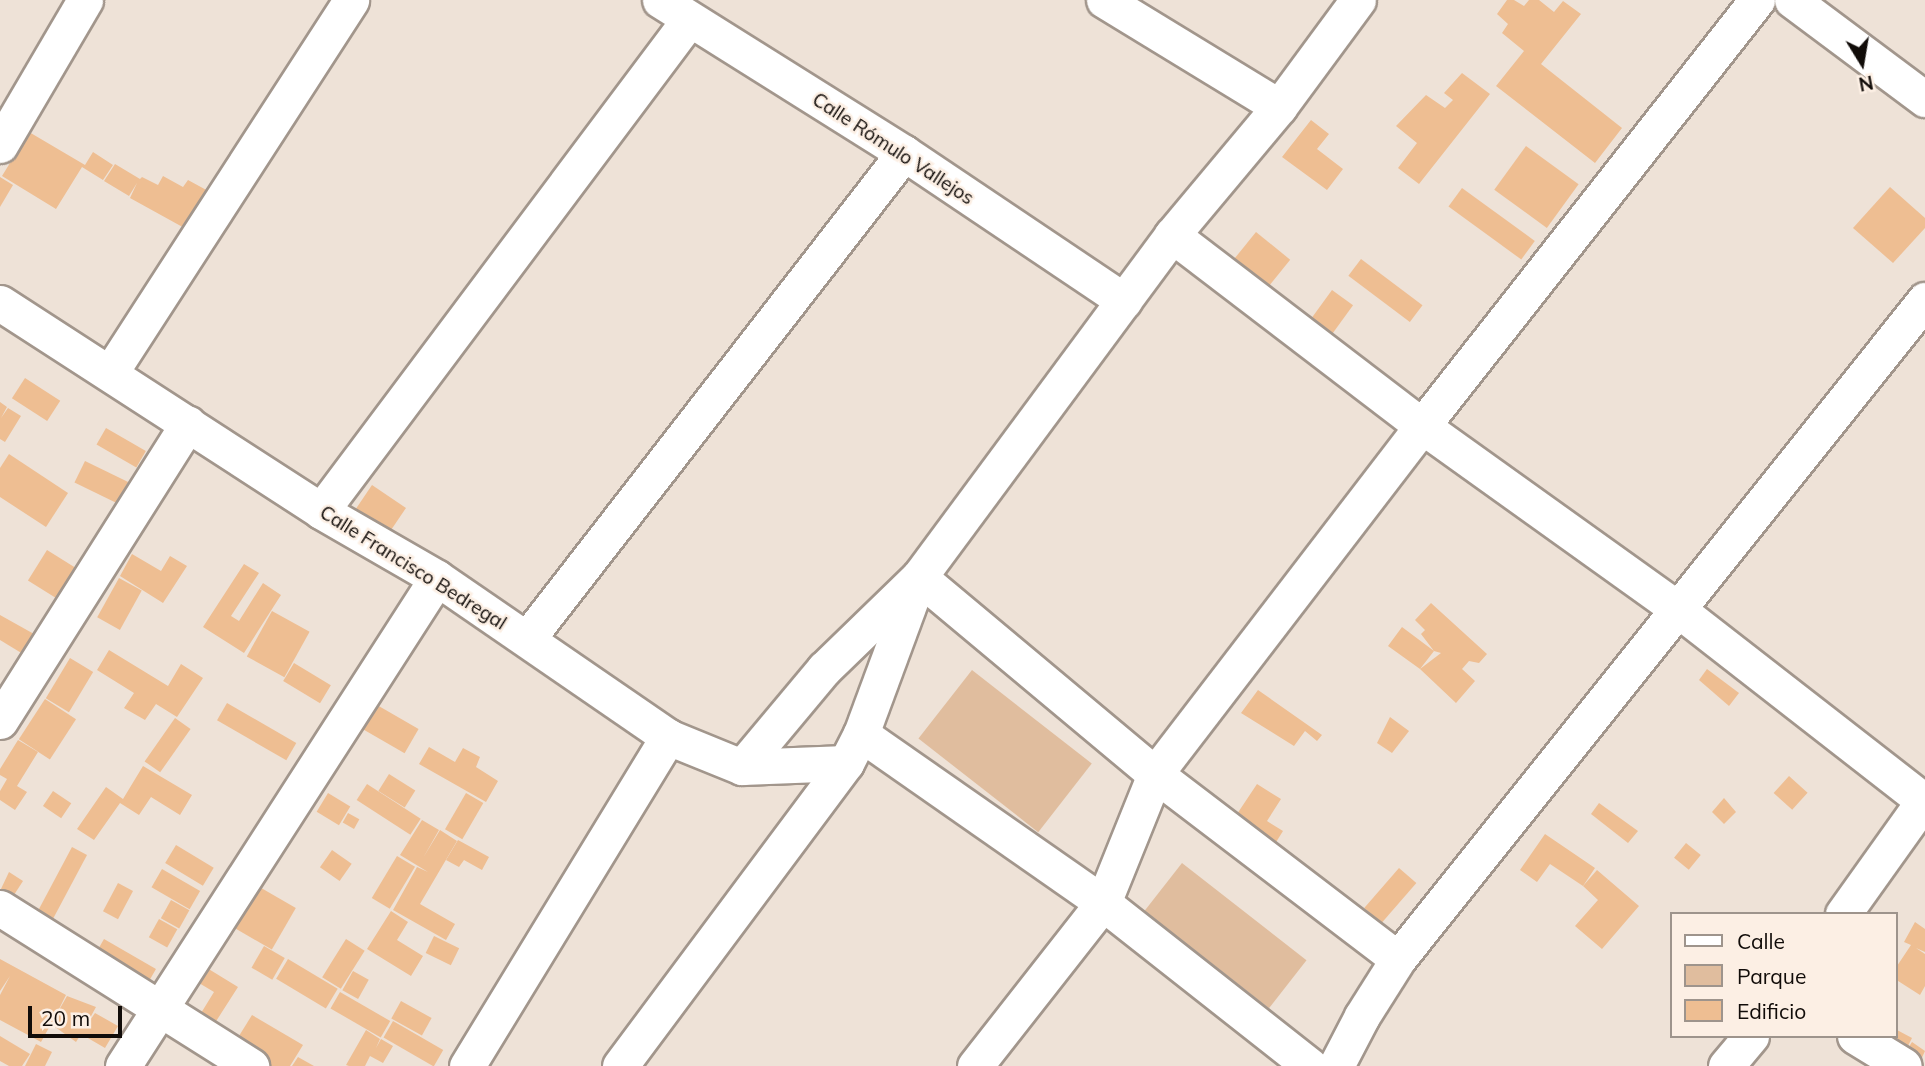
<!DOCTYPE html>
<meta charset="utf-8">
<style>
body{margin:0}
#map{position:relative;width:1925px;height:1066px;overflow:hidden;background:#eee2d7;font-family:Mulish,sans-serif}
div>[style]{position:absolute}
.green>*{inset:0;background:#e0bd9e;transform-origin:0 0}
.building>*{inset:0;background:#eebe92;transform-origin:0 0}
.roads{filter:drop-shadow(2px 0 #a2968c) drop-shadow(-2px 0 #a2968c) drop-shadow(0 2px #a2968c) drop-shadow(0 -2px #a2968c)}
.minor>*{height:35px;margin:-17.5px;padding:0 17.5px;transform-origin:17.5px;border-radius:17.5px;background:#fff}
span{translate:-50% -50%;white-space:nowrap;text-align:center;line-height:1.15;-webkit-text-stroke:5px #fcefe4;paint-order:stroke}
.street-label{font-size:19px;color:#110c09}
.legend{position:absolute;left:1670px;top:912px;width:228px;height:126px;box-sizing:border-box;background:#fcefe4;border:2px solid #9e948c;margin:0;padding:9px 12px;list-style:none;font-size:21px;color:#110c09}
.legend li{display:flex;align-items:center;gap:14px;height:35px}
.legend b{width:35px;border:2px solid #9e948c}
.north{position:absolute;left:1827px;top:28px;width:70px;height:70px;-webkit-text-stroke:5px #fcefe4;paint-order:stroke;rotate:169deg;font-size:19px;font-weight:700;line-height:28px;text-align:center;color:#110c09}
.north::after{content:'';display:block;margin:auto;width:24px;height:32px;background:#110c09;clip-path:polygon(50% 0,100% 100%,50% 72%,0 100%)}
.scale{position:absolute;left:28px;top:1006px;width:94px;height:32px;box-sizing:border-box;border:4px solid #110c09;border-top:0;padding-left:9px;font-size:21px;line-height:24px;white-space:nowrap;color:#110c09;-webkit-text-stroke:5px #fcefe4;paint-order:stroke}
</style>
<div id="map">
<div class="green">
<div style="left:972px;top:670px;width:152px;height:87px;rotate:38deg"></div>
<div style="left:1182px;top:863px;width:158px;height:61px;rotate:38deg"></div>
</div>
<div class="building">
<div style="clip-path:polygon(1507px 0,1514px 0,1524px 6px,1529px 0,1539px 0,1554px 12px,1563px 1px,1581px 14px,1541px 64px,1622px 128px,1595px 163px,1496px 86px,1524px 51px,1502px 33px,1508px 24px,1497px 14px)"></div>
<div style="clip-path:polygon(1462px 73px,1490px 94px,1419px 184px,1398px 168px,1417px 143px,1396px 126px,1426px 95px,1445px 108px,1453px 100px,1444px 93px)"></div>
<div style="clip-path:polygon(1311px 120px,1329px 134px,1317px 149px,1343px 169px,1327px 190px,1282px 157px)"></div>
<div style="clip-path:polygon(29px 132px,85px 165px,93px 152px,113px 165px,103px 180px,82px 167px,56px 209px,2px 176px)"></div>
<div style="left:1526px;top:146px;width:65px;height:54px;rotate:36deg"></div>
<div style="clip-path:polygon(115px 164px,140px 179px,142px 177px,158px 185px,163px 176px,183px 187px,188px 180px,210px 192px,188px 230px,130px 198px,137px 183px,129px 196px,104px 181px)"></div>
<div style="clip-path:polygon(0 177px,13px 185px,0 207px)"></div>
<div style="clip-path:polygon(1890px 187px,1925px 218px,1925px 228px,1893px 263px,1853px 228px)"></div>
<div style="left:1462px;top:188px;width:90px;height:23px;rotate:36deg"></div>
<div style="left:1256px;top:232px;width:44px;height:39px;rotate:39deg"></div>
<div style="left:1361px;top:259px;width:77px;height:21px;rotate:37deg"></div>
<div style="left:1332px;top:290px;width:26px;height:38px;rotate:36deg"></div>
<div style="left:25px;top:378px;width:42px;height:24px;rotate:33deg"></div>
<div style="clip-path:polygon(0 402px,7px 407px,1px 418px,8px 408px,21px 416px,5px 442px,0 439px)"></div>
<div style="left:106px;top:428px;width:46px;height:19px;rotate:30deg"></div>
<div style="clip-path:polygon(9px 454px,68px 493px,46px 527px,0 497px,0 468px)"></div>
<div style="left:85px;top:461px;width:48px;height:24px;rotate:26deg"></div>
<div style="left:372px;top:485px;width:41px;height:40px;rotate:34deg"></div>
<div style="left:47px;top:550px;width:34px;height:36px;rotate:32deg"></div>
<div style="clip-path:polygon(132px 554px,161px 571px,170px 556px,187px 566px,163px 603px,120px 576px)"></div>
<div style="clip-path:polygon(244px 564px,259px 573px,231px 616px,239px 621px,263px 583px,281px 595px,244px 653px,203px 627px)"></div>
<div style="left:119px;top:578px;width:26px;height:45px;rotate:29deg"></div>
<div style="clip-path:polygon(evenodd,1431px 603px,1487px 654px,1479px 663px,1469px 661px,1462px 669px,1475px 681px,1456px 703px,1420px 669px,1388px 646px,1402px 627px,1434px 651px,1421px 634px,1425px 630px,1415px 620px,1431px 603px,1434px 651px,1441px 653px,1420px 669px,1434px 651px)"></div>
<div style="left:272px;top:611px;width:43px;height:52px;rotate:29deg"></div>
<div style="clip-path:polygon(0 615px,34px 634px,23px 654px,0 640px)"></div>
<div style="clip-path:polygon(109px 650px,168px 686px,181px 664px,203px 678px,177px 717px,156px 704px,145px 720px,124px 708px,134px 693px,97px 670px)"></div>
<div style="left:70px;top:658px;width:27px;height:47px;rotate:31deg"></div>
<div style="left:294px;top:663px;width:43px;height:21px;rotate:31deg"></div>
<div style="clip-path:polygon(1707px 669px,1739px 693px,1729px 706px,1699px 680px)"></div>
<div style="clip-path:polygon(1258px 690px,1322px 735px,1317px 741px,1305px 731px,1294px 746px,1241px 713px)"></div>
<div style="left:45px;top:699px;width:37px;height:48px;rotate:33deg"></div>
<div style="left:227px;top:703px;width:80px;height:20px;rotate:30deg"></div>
<div style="left:377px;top:705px;width:48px;height:28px;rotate:30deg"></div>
<div style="clip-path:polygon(1390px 717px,1409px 731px,1392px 753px,1377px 743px)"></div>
<div style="left:175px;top:718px;width:19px;height:53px;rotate:35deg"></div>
<div style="clip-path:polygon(18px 740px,38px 752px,17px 786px,27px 792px,15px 810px,0 800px,0 791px,7px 779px,0 775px,0 769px)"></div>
<div style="clip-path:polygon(429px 747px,455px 762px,463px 748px,480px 757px,476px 767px,498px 781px,486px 802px,419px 764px)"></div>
<div style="clip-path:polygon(143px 766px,192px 795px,180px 815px,151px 797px,139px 815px,120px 803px,94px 840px,77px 829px,106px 787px,123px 799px)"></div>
<div style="left:389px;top:774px;width:31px;height:20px;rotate:32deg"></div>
<div style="left:1789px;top:776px;width:25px;height:23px;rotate:42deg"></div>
<div style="left:367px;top:784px;width:64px;height:19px;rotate:33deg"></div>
<div style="clip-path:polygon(1257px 784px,1281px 799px,1267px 821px,1283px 831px,1273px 847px,1233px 820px)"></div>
<div style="left:53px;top:791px;width:22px;height:18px;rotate:34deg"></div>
<div style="left:328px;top:793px;width:26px;height:22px;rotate:31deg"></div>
<div style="left:466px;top:793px;width:20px;height:42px;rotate:30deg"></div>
<div style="clip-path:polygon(1724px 798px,1736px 812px,1724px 824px,1712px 812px)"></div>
<div style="clip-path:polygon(1599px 803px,1638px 831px,1628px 843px,1591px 814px)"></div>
<div style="left:348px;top:813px;width:13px;height:11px;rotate:29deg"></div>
<div style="clip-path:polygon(422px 820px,439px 830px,423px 858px,440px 830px,457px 841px,420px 904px,455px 924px,446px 940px,393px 910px,417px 867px,428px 872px,400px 855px)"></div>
<div style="clip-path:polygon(1545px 834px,1595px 868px,1583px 886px,1550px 864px,1537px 882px,1520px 870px)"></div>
<div style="clip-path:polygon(458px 840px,489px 857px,482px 870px,464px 860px,459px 867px,446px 860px)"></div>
<div style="left:1686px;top:843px;width:19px;height:19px;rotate:39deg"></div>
<div style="left:176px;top:845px;width:44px;height:21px;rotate:31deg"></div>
<div style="left:72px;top:847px;width:17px;height:74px;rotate:28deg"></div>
<div style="left:332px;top:850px;width:24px;height:21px;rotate:35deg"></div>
<div style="left:397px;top:856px;width:21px;height:49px;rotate:31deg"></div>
<div style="left:1399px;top:868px;width:23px;height:53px;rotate:41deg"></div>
<div style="left:162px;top:869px;width:44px;height:21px;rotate:30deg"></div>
<div style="clip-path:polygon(1597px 870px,1639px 906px,1602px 949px,1575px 926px,1598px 900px,1583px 886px)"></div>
<div style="clip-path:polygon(9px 872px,23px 881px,12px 898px,0 891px)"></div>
<div style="left:118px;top:883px;width:17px;height:32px;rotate:28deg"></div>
<div style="left:256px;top:885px;width:46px;height:48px;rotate:30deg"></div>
<div style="left:171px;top:900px;width:21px;height:21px;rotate:29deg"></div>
<div style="clip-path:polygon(391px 911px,408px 922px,397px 940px,423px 956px,411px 976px,367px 949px)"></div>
<div style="left:159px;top:919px;width:21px;height:21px;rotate:29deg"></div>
<div style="clip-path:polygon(1915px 922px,1925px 929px,1925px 952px,1916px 948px,1925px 954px,1925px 986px,1920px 995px,1895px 979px,1895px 969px,1911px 945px,1904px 942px)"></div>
<div style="left:434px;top:936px;width:28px;height:19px;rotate:26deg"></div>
<div style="left:104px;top:939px;width:60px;height:19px;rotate:30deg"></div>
<div style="left:346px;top:939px;width:22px;height:45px;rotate:32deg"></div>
<div style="left:264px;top:946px;width:24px;height:25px;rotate:30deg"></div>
<div style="clip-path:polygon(0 959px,66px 995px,55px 1017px,67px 996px,96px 1007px,84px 1029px,95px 1013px,118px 1026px,105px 1048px,81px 1034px,76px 1042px,51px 1024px,41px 1042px,0 1020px,0 995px,10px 976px,0 991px)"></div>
<div style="left:288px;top:959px;width:58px;height:23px;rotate:31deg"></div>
<div style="clip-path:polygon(207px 968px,238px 987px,213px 1026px,198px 1018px,214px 992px,199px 983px)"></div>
<div style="left:353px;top:971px;width:18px;height:22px;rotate:29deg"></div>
<div style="left:340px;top:992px;width:58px;height:19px;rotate:30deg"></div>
<div style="left:401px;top:1001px;width:35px;height:20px;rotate:29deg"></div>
<div style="clip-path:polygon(252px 1015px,303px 1045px,290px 1066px,271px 1066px,234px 1044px)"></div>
<div style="left:393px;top:1021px;width:58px;height:19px;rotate:30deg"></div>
<div style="clip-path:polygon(366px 1030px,380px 1039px,376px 1048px,381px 1039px,393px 1046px,383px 1063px,370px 1056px,365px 1066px,349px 1066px,346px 1065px)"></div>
<div style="clip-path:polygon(1897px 1030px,1912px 1038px,1903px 1056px,1912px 1042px,1925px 1051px,1918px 1066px,1886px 1048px)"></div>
<div style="clip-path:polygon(0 1036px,30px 1054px,22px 1066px,9px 1066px,0 1061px)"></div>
<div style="clip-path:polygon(36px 1044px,52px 1052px,45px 1066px,25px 1066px)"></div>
<div style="clip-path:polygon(298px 1057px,314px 1066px,292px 1066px)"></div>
</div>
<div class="roads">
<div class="minor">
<div style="left:660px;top:0;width:288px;rotate:32.1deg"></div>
<div style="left:904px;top:153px;width:265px;rotate:33.9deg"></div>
<div style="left:1104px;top:0;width:205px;rotate:31.4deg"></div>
<div style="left:1792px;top:0;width:166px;rotate:36.7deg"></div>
<div style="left:0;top:145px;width:168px;rotate:-59.6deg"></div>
<div style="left:1172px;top:235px;width:315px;rotate:37.4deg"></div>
<div style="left:1422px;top:426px;width:312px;rotate:35.6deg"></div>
<div style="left:1676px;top:608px;width:316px;rotate:37.9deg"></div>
<div style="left:0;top:303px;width:382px;rotate:32.9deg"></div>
<div style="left:321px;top:511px;width:134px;rotate:30deg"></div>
<div style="left:437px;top:578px;width:280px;rotate:34.5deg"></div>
<div style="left:668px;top:737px;width:80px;rotate:22.1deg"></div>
<div style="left:742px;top:767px;width:104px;rotate:-2.2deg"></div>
<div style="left:110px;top:373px;width:444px;rotate:-57.1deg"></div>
<div style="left:321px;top:511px;width:612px;rotate:-53.17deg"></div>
<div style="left:527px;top:639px;width:615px;rotate:-52.2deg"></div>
<div style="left:0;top:721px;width:352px;rotate:-57.7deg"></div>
<div style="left:861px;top:734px;width:295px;rotate:34.9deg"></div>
<div style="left:1103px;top:903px;width:263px;rotate:38.2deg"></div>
<div style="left:742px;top:767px;width:128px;rotate:-50.1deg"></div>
<div style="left:824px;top:669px;width:132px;rotate:-44.1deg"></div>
<div style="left:919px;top:577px;width:307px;rotate:39.9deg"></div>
<div style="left:1155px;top:774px;width:305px;rotate:37.3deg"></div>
<div style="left:0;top:908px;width:297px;rotate:32.2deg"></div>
<div style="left:1843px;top:914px;width:141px;rotate:-54.5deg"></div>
<div style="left:1855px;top:1036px;width:57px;rotate:31.5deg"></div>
<div style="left:123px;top:1066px;width:580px;rotate:-57.24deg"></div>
<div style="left:467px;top:1066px;width:386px;rotate:-58.6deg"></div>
<div style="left:620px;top:1066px;width:378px;rotate:-53.3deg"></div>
<div style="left:846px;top:763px;width:33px;rotate:-63deg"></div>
<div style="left:861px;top:734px;width:167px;rotate:-69.7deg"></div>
<div style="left:919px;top:577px;width:425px;rotate:-53.5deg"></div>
<div style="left:1172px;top:235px;width:167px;rotate:-50.1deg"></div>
<div style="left:1279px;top:107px;width:133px;rotate:-53.6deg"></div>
<div style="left:975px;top:1066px;width:207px;rotate:-51.9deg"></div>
<div style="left:1103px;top:903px;width:139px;rotate:-68deg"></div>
<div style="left:1155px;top:774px;width:439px;rotate:-52.5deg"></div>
<div style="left:1422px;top:426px;width:542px;rotate:-51.82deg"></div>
<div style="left:1336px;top:1066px;width:56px;rotate:-62.5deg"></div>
<div style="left:1362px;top:1016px;width:67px;rotate:-57.7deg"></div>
<div style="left:1398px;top:959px;width:844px;rotate:-51.35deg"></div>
<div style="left:1726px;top:1066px;width:39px;rotate:-50deg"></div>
</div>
</div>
<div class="street-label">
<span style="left:893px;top:149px;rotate:33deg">Calle Rómulo Vallejos</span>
<span style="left:413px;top:568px;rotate:32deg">Calle Francisco Bedregal</span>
</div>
<ul class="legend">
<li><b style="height:9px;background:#fff"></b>Calle</li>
<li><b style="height:19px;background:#e0bd9e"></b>Parque</li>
<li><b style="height:19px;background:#eebe92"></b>Edificio</li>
</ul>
<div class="north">N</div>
<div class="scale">20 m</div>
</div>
